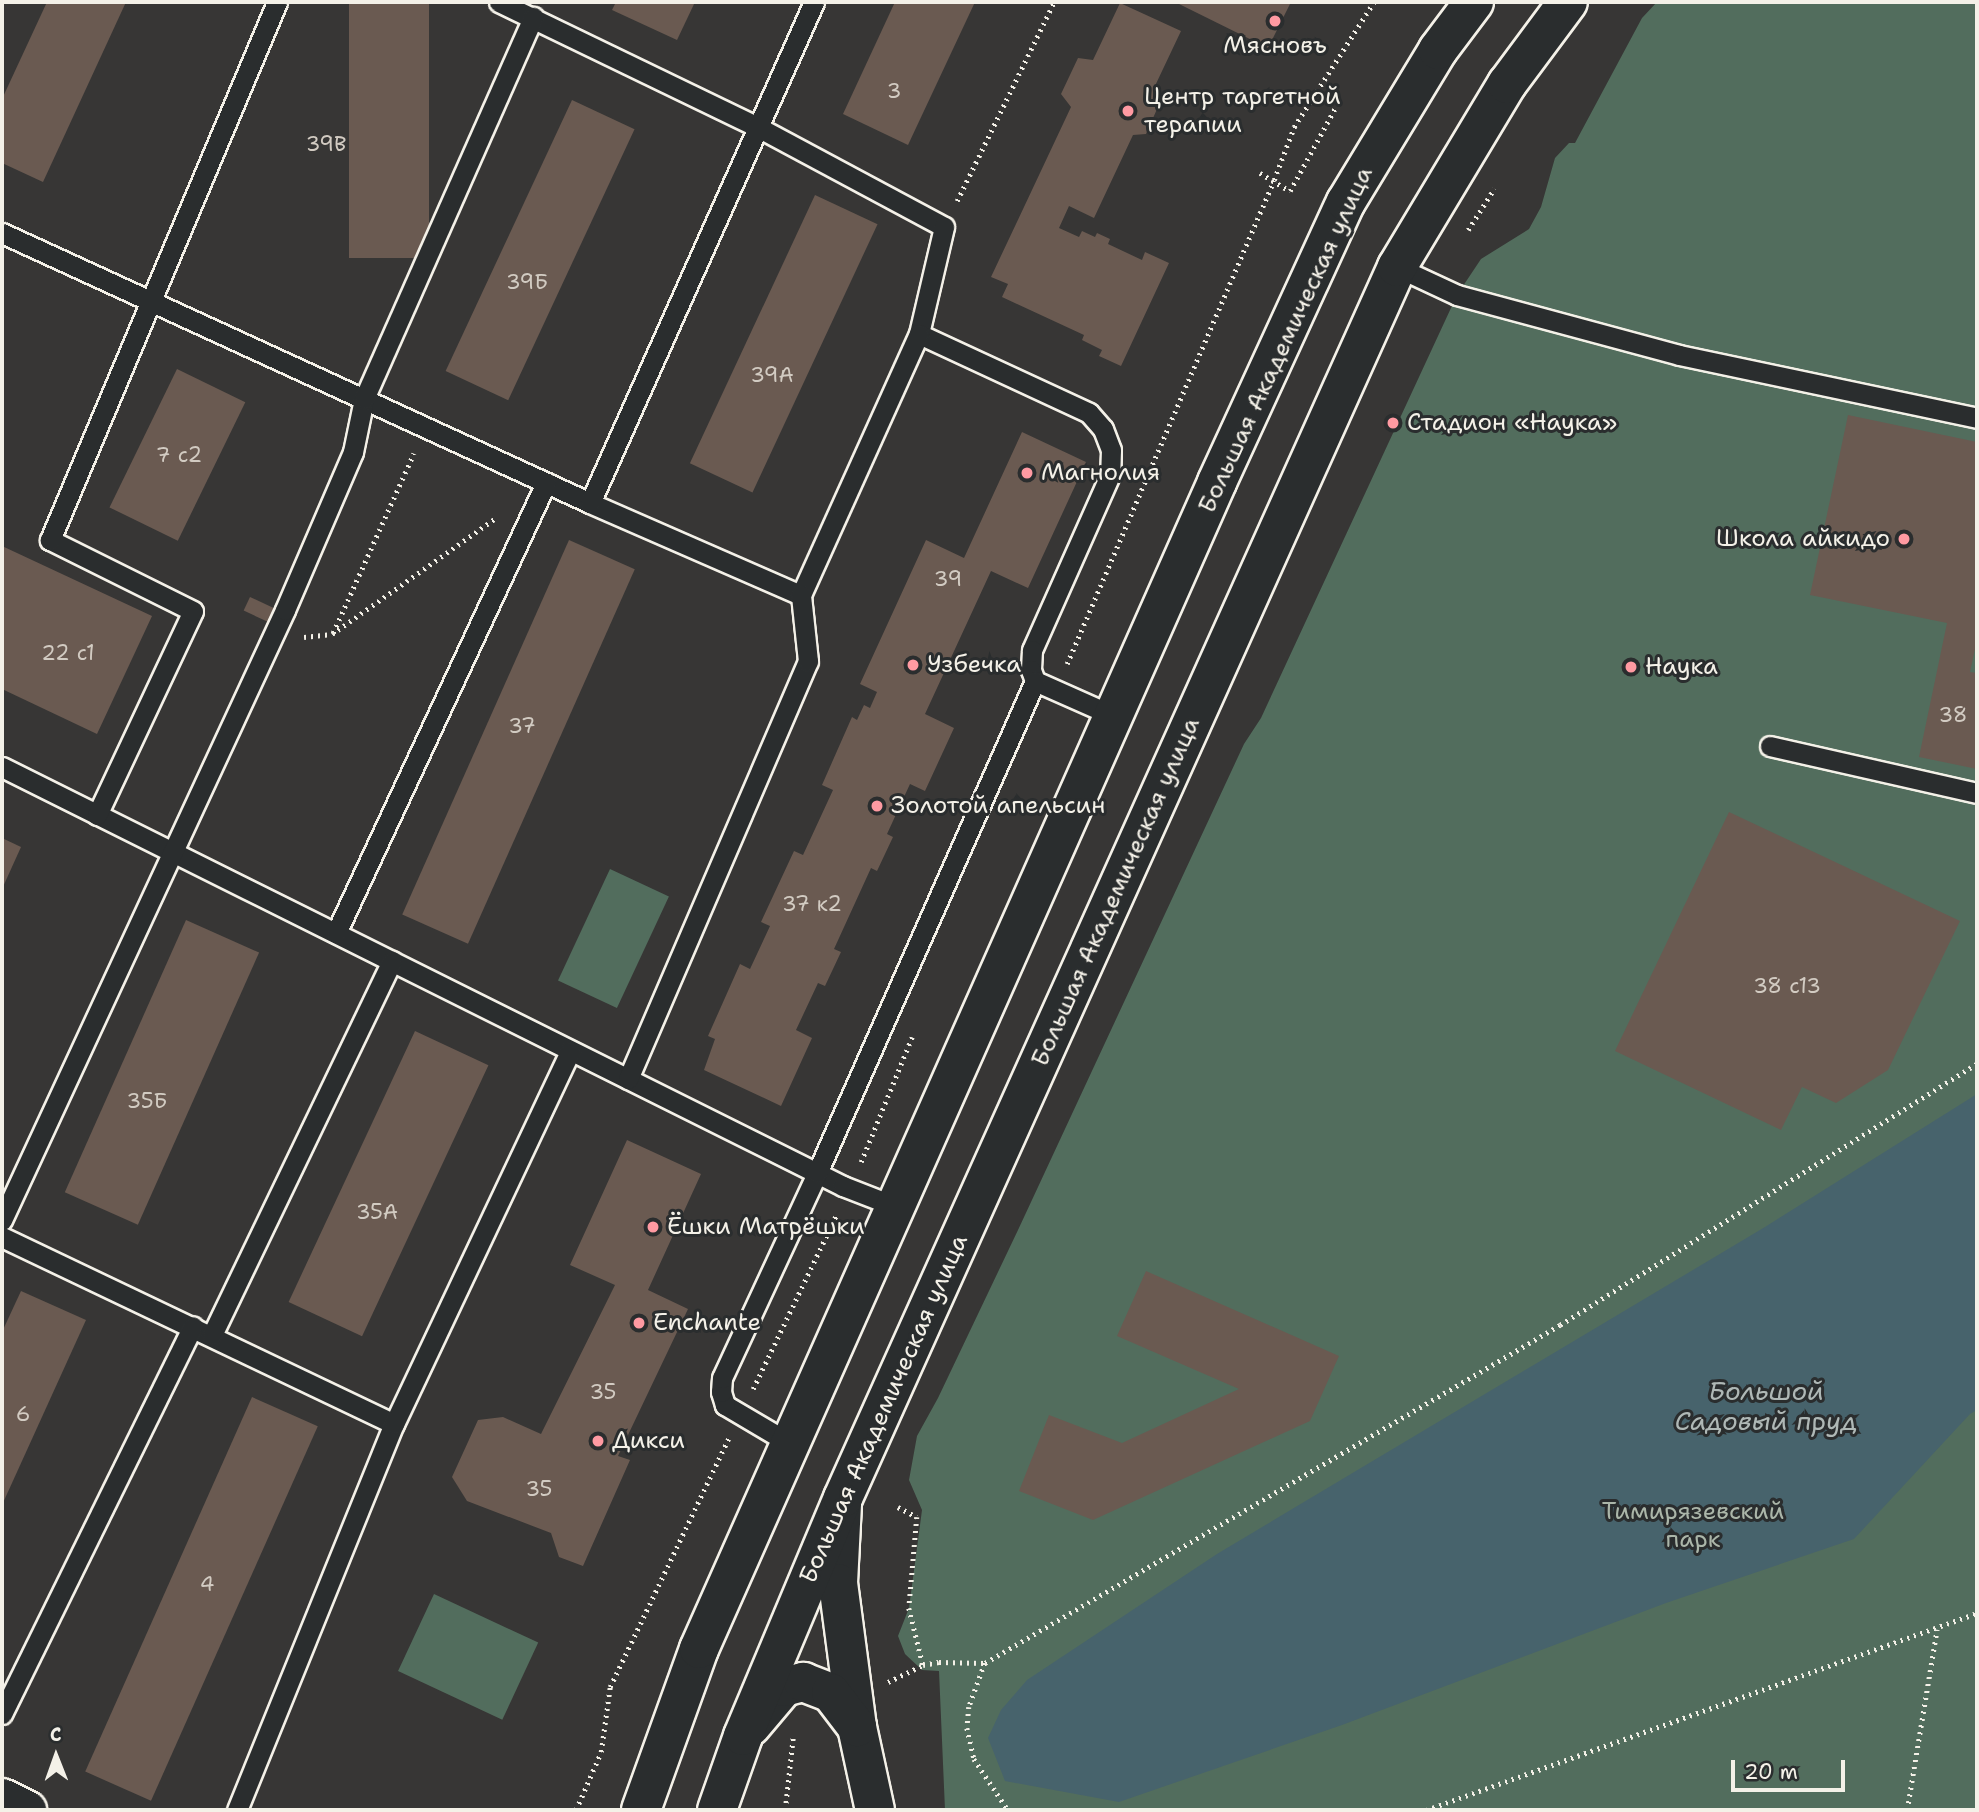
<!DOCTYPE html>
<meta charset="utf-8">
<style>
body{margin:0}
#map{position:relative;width:1979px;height:1812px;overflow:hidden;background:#373635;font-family:"Shantell Sans",sans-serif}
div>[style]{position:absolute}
.green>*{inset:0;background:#526d5d;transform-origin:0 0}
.water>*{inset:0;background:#47636c}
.building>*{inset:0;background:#6a5a51;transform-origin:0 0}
.path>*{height:4.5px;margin-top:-2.25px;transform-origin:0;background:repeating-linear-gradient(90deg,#f4f1e8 0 2px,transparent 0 7px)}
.roads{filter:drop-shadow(2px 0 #f4f1e8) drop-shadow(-2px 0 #f4f1e8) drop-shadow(0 2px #f4f1e8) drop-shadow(0 -2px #f4f1e8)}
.lane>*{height:19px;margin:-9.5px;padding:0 9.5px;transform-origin:9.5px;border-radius:9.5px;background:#2a2d2e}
.street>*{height:38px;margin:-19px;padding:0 19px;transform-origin:19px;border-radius:19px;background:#2a2d2e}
.secondary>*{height:38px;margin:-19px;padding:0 19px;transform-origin:19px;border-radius:19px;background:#2a2d2e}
.dots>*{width:19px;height:19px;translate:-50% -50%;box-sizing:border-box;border:4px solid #2a2d2e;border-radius:50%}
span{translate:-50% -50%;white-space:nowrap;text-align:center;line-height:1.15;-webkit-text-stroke:6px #2a2d2e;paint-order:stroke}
.number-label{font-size:21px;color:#d2cbc2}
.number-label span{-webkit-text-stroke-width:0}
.poi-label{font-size:24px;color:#f4f1e8}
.left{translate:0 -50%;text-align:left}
.right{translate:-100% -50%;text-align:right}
.street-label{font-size:24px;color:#f4f1e8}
.park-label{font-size:24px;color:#abb6a9}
.water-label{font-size:26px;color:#afb8b6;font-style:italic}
.frame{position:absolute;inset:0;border:4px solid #f4f1e8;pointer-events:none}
.north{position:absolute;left:21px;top:1721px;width:70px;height:70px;-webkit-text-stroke:5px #2a2d2e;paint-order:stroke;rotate:359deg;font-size:19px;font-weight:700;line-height:28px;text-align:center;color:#f4f1e8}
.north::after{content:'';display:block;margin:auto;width:24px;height:32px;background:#f4f1e8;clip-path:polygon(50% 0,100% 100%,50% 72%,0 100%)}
.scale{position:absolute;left:1731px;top:1760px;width:114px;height:32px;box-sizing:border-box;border:4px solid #f4f1e8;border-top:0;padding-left:9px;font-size:21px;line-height:24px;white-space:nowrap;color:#f4f1e8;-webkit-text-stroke:5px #2a2d2e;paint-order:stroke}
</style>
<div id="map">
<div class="green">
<div style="clip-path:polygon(1657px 2px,1977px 2px,1977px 1810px,945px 1810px,939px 1671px,922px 1670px,905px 1654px,898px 1636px,909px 1608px,922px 1510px,909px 1480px,917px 1436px,938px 1398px,1018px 1230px,1244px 744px,1261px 718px,1457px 295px,1481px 259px,1529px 229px,1541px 207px,1555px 158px,1569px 143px,1575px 143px,1642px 18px)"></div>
<div style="left:610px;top:869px;width:65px;height:123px;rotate:25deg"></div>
<div style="left:434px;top:1594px;width:115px;height:85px;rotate:25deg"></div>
</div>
<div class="water">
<div style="clip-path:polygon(1977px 1094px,1977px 1410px,1970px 1414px,1854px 1539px,1666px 1603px,1342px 1725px,1119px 1802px,1005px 1781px,988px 1738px,1001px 1710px,1027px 1680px,1217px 1554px,1765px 1227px)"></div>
</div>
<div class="building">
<div style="clip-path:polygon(47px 2px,126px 2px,43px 182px,2px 163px,2px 99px)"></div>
<div style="left:349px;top:2px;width:80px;height:256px"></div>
<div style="clip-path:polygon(616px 2px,695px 2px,677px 40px,612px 10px)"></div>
<div style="clip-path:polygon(895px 2px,975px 2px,908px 145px,843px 114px)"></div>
<div style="clip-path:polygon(1175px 2px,1291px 2px,1268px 48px)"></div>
<div style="clip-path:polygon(1120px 3px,1181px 31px,1154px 88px,1161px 100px,1146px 134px,1133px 135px,1094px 218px,1069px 206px,1059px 228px,1079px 237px,1082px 231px,1095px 237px,1097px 233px,1110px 239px,1108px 244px,1142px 260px,1145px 252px,1169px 263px,1121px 366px,1099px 356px,1102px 350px,1082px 340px,1084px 335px,1002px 297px,1008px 284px,991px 277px,1071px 107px,1061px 94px,1078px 58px,1093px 60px)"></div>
<div style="left:572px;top:100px;width:69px;height:299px;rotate:25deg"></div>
<div style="left:815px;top:195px;width:69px;height:296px;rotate:25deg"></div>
<div style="left:177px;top:369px;width:76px;height:154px;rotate:26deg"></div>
<div style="clip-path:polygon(1848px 415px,1977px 442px,1977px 640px,1970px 672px,1977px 673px,1977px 769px,1919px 757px,1947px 623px,1810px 595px)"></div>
<div style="clip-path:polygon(1022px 432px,1086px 462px,1028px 588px,991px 571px,925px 714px,954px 728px,925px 791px,910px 784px,887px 834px,893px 837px,877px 871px,871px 868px,834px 949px,841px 952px,825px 986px,818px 983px,796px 1030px,812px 1038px,781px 1106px,704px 1070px,715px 1039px,708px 1036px,740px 964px,750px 969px,770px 926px,761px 922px,794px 851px,803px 855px,833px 790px,822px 785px,852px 717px,857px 720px,864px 705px,870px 708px,877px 692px,860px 684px,926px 540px,964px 558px)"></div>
<div style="left:569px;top:540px;width:72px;height:410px;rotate:24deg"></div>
<div style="clip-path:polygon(2px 546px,152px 616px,97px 734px,2px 689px)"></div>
<div style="left:250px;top:597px;width:29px;height:15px;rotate:25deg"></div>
<div style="clip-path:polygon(1729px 812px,1960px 921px,1888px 1070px,1836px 1103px,1802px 1087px,1781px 1130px,1615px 1051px)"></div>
<div style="clip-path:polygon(2px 838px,21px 847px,2px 889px)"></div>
<div style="left:186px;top:920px;width:80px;height:298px;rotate:24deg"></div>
<div style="left:415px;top:1031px;width:81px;height:299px;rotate:25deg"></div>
<div style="clip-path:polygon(627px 1140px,701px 1174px,648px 1290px,688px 1309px,618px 1456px,630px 1460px,583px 1566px,559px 1557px,551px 1533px,467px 1501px,452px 1477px,478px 1420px,503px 1417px,541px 1434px,615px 1285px,570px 1265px)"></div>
<div style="clip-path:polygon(1146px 1271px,1339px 1356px,1310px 1421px,1093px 1520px,1019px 1491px,1049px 1415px,1122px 1443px,1239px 1389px,1117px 1336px)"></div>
<div style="clip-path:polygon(21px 1291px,86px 1320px,2px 1505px,2px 1332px)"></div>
<div style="left:252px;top:1397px;width:72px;height:410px;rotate:24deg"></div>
</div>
<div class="path">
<div style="left:1260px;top:173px;width:35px;rotate:31deg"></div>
<div style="left:1290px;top:191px;width:100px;rotate:-61.4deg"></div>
<div style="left:957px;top:201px;width:221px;rotate:-64deg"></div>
<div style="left:1468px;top:230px;width:49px;rotate:-57.6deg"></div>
<div style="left:333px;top:633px;width:197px;rotate:-65.8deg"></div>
<div style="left:304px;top:637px;width:28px;rotate:-6deg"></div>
<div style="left:332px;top:634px;width:201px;rotate:-35.3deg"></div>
<div style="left:1067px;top:664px;width:526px;rotate:-66.84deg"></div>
<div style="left:1274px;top:180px;width:57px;rotate:-69.3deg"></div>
<div style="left:1294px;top:127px;width:148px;rotate:-57.4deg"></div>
<div style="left:861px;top:1162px;width:135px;rotate:-67.8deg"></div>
<div style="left:753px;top:1389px;width:194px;rotate:-64.4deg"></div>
<div style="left:898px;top:1507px;width:21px;rotate:28deg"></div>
<div style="left:917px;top:1517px;width:91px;rotate:95deg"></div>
<div style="left:909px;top:1608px;width:59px;rotate:76.2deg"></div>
<div style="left:985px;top:1663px;width:667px;rotate:-30.45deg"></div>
<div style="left:1560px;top:1325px;width:492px;rotate:-32.1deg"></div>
<div style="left:888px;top:1682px;width:39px;rotate:-26deg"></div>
<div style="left:923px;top:1665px;width:16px;rotate:-11deg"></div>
<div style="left:939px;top:1662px;width:46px;rotate:1.2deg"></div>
<div style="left:985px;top:1663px;width:47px;rotate:110deg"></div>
<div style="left:969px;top:1707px;width:21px;rotate:95deg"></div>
<div style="left:967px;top:1728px;width:32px;rotate:77deg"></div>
<div style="left:974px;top:1759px;width:61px;rotate:56.3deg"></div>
<div style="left:576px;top:1810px;width:63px;rotate:-66.7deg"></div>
<div style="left:601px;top:1752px;width:66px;rotate:-82.1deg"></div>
<div style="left:610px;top:1687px;width:276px;rotate:-64.5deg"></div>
<div style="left:785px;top:1810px;width:73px;rotate:-83.7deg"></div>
<div style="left:1426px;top:1810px;width:585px;rotate:-19.67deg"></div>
<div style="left:1907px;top:1810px;width:183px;rotate:-80.6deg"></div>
</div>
<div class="roads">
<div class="lane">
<div style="left:499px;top:2px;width:285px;rotate:25.8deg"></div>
<div style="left:756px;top:126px;width:213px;rotate:28.2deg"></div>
<div style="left:944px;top:227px;width:110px;rotate:103.2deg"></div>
<div style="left:919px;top:334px;width:187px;rotate:24.9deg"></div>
<div style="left:1089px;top:413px;width:21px;rotate:49deg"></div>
<div style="left:1103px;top:429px;width:22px;rotate:69deg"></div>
<div style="left:1111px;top:450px;width:25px;rotate:92deg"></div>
<div style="left:1110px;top:475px;width:192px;rotate:114deg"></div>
<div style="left:1032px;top:650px;width:20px;rotate:93deg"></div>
<div style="left:1031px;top:670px;width:12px;rotate:70deg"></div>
<div style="left:1035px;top:681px;width:86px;rotate:23.9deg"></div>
<div style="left:2px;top:233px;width:647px;rotate:24.66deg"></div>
<div style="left:590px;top:503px;width:230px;rotate:23.6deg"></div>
<div style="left:801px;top:595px;width:286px;rotate:-65.7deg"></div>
<div style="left:1397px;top:267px;width:66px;rotate:25deg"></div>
<div style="left:1457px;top:295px;width:230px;rotate:15.1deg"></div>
<div style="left:1679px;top:355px;width:305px;rotate:11.9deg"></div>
<div style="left:590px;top:503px;width:549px;rotate:-65.91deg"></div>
<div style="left:1770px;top:746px;width:212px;rotate:12.8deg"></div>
<div style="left:2px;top:767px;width:940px;rotate:26.48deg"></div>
<div style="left:843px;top:1186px;width:58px;rotate:21.3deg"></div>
<div style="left:97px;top:815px;width:225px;rotate:-64.8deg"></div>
<div style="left:193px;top:611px;width:160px;rotate:-153.6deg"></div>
<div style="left:50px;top:540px;width:584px;rotate:-67.12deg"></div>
<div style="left:336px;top:933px;width:497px;rotate:-65deg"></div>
<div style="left:628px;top:1079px;width:455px;rotate:-66.7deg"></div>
<div style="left:808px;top:661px;width:66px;rotate:-96.1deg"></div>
<div style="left:2px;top:1220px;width:672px;rotate:-65.11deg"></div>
<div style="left:285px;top:610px;width:172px;rotate:-66.7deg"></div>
<div style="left:353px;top:452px;width:54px;rotate:-78.3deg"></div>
<div style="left:364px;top:399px;width:418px;rotate:-66.1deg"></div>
<div style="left:2px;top:1237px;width:434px;rotate:25.5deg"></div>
<div style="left:212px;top:1335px;width:415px;rotate:-64.3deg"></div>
<div style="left:791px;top:1444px;width:77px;rotate:-149.4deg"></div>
<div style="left:725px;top:1405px;width:14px;rotate:-107deg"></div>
<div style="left:721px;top:1392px;width:14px;rotate:-86deg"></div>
<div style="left:722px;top:1378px;width:226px;rotate:-65.1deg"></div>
<div style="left:817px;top:1173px;width:538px;rotate:-66.1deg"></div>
<div style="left:2px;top:1714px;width:432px;rotate:-63.8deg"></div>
<div style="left:237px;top:1810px;width:417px;rotate:-67.9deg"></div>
<div style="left:394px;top:1424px;width:412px;rotate:-64.7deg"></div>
</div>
<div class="street">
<div style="left:842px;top:1504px;width:79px;rotate:92.9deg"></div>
<div style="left:838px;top:1583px;width:145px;rotate:82.5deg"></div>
<div style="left:857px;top:1727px;width:85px;rotate:77.8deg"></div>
<div style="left:751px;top:1726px;width:51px;rotate:-49.8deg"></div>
<div style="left:784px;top:1687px;width:20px;rotate:-15deg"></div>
<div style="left:803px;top:1682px;width:30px;rotate:21deg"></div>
<div style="left:831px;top:1693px;width:43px;rotate:52.6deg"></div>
<div style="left:2px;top:1798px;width:28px;rotate:26deg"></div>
</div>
<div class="secondary">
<div style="left:641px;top:1810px;width:171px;rotate:-70.2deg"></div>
<div style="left:699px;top:1649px;width:1277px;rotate:-66.06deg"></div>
<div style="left:1217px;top:482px;width:308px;rotate:-65.3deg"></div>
<div style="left:1346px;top:202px;width:178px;rotate:-58.8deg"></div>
<div style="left:1438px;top:50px;width:60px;rotate:-53.1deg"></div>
<div style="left:717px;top:1810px;width:78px;rotate:-70.6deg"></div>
<div style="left:743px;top:1736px;width:258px;rotate:-67.2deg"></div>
<div style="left:843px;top:1498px;width:1350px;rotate:-65.77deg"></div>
<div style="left:1397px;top:267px;width:214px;rotate:-59deg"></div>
<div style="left:1507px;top:84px;width:102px;rotate:-53.4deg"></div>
</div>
</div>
<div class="dots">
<div style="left:1275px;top:21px;background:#ff9aa2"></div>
<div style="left:1128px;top:111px;background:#ff9aa2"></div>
<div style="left:1393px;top:423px;background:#ff9aa2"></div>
<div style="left:1027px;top:473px;background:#ff9aa2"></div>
<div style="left:1904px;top:539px;background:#ff9aa2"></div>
<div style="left:913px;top:665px;background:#ff9aa2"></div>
<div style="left:1631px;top:667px;background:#ff9aa2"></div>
<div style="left:877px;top:806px;background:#ff9aa2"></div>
<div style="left:653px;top:1227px;background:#ff9aa2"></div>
<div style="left:639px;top:1323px;background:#ff9aa2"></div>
<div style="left:598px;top:1441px;background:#ff9aa2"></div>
</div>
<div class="number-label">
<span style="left:894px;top:91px">3</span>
<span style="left:326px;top:144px">39В</span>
<span style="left:527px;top:282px">39Б</span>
<span style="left:772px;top:375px">39А</span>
<span style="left:179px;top:455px">7 с2</span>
<span style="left:948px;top:579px">39</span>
<span style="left:68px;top:653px">22 с1</span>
<span style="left:1953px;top:715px">38</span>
<span style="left:522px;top:726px">37</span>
<span style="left:812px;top:904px">37 к2</span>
<span style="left:1787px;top:986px">38 с13</span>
<span style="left:147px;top:1101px">35Б</span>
<span style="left:377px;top:1212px">35А</span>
<span style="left:603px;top:1392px">35</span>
<span style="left:23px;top:1414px">6</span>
<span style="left:539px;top:1489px">35</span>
<span style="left:207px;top:1584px">4</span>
</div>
<div class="poi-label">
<span style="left:1275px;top:46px">Мясновъ</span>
<span class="left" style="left:1144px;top:111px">Центр таргетной<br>терапии</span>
<span class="left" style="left:1407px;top:423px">Стадион «Наука»</span>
<span class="left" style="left:1041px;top:473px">Магнолия</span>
<span class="right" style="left:1890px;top:539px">Школа айкидо</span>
<span class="left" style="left:927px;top:665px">Узбечка</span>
<span class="left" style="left:1645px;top:667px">Наука</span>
<span class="left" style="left:891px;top:806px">Золотой апельсин</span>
<span class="left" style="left:667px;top:1227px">Ёшки Матрёшки</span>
<span class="left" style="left:653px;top:1323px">Enchante</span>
<span class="left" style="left:612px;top:1441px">Дикси</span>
</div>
<div class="street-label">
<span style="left:1286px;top:340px;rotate:-65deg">Большая Академическая улица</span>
<span style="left:1116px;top:892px;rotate:-66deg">Большая Академическая улица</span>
<span style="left:884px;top:1409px;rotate:-66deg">Большая Академическая улица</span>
</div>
<div class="park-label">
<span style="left:1693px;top:1526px">Тимирязевский<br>парк</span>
</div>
<div class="water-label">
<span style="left:1766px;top:1406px">Большой<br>Садовый пруд</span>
</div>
<div class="frame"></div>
<div class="north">С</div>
<div class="scale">20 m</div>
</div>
